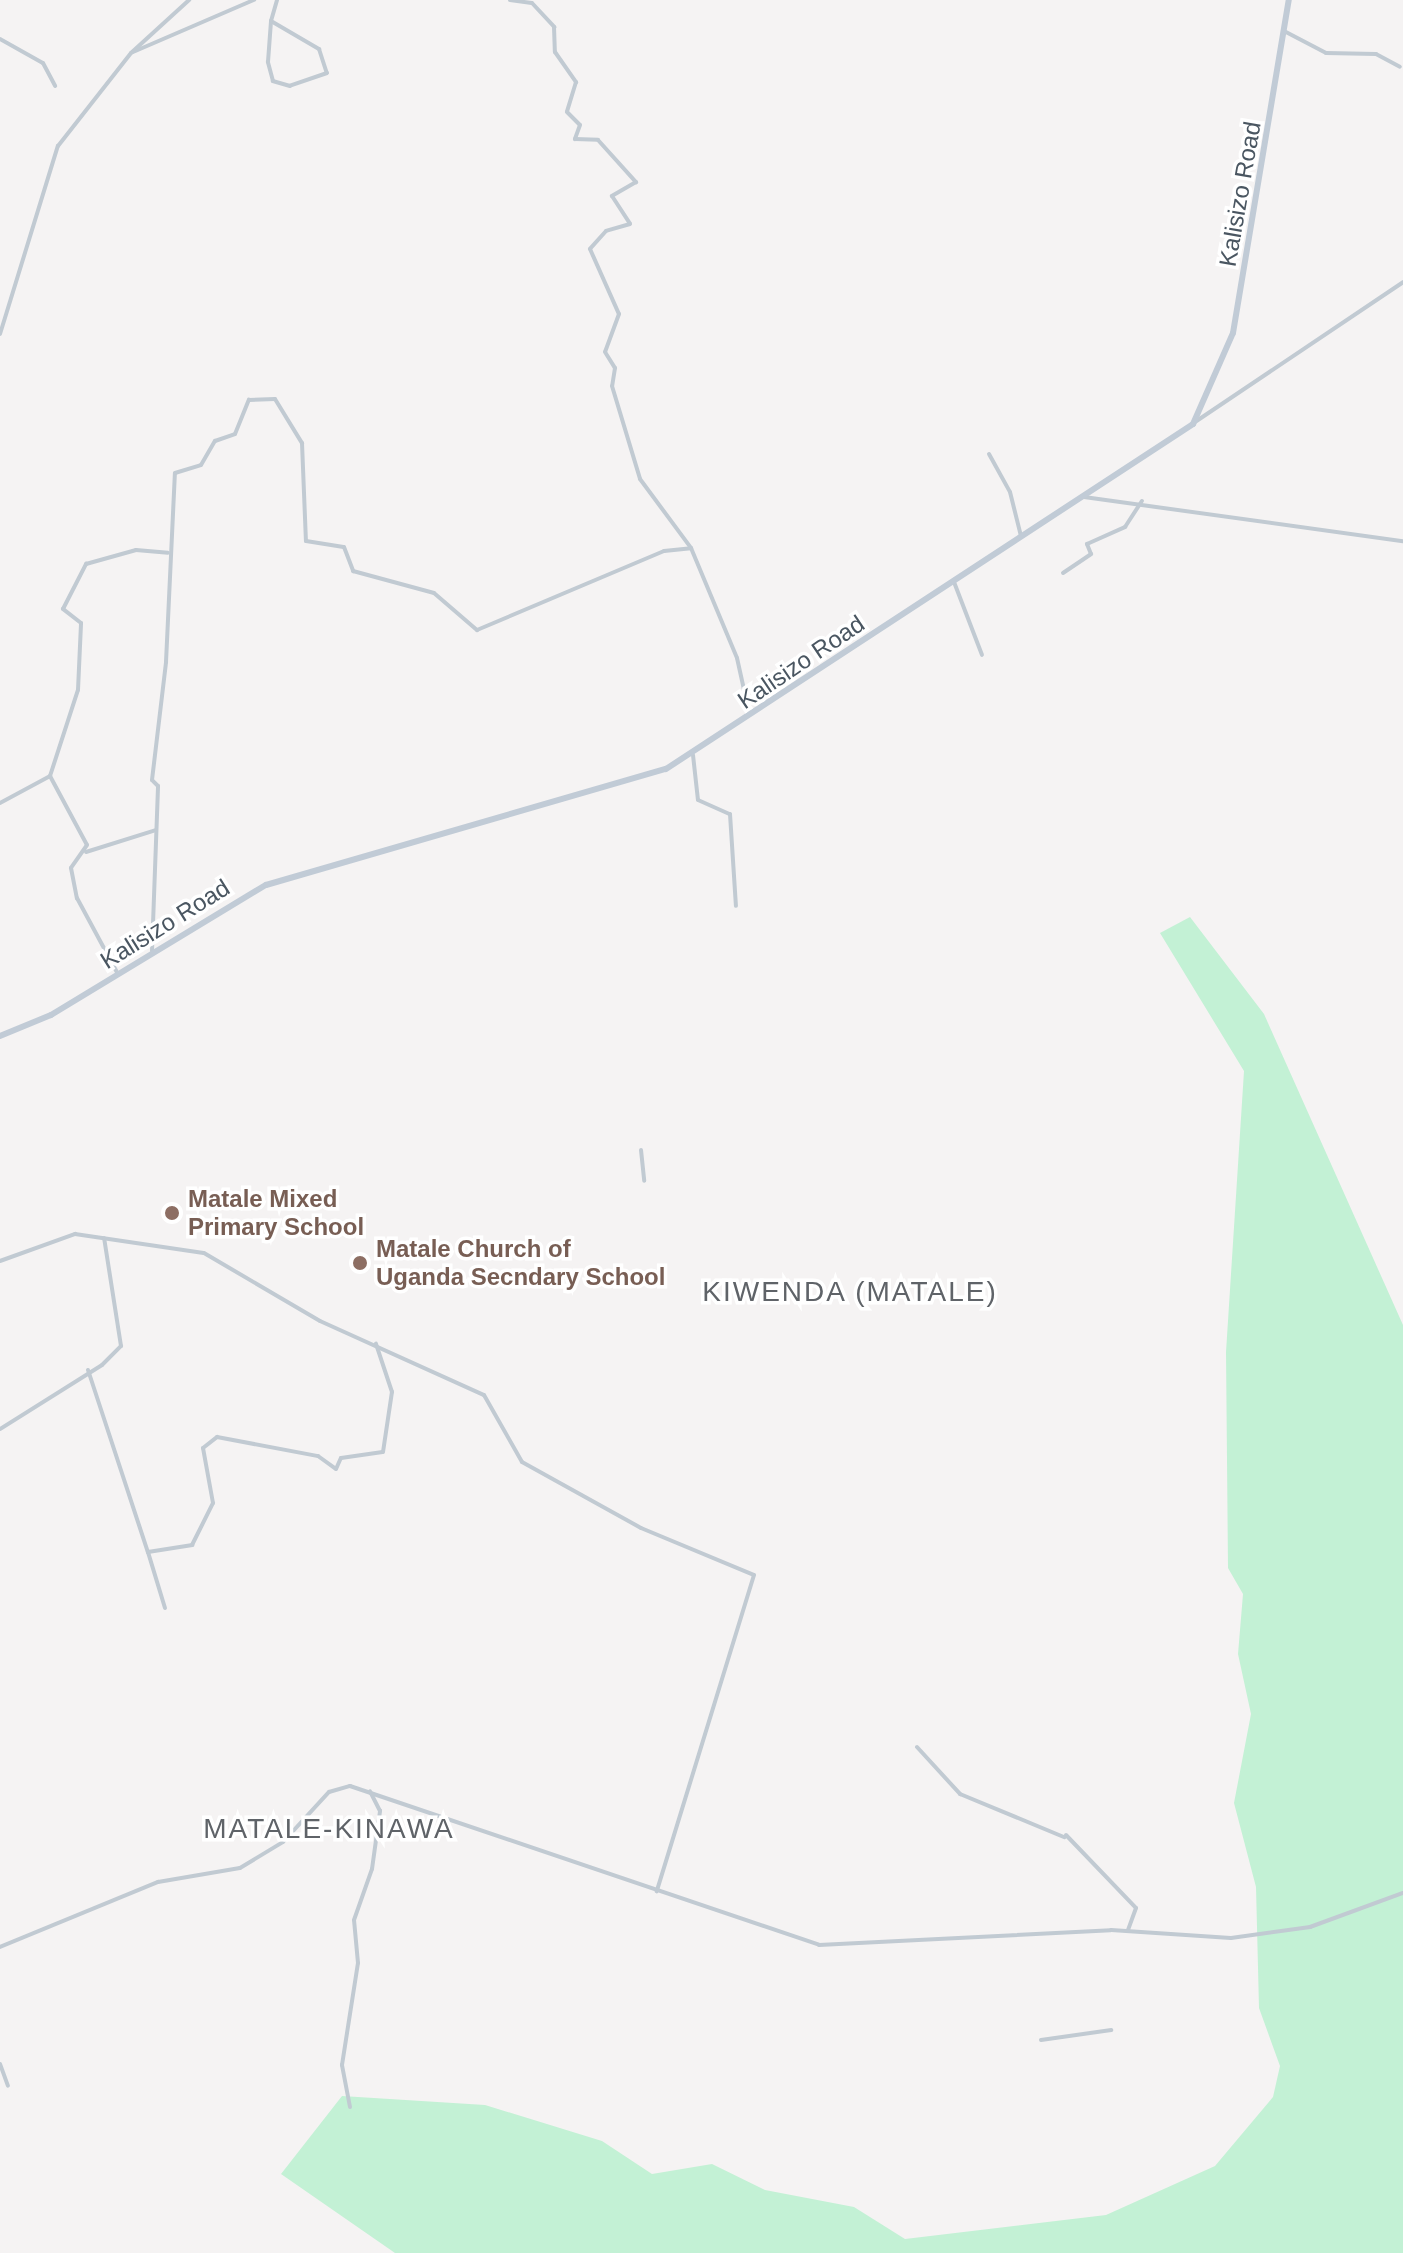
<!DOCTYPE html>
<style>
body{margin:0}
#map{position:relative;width:1403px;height:2253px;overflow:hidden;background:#f5f3f3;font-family:Arial,sans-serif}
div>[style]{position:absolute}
.green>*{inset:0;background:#c3f1d5}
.street>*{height:4px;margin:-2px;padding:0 2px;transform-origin:2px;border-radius:2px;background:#c1cad2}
.secondary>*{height:6px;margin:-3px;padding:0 3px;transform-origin:3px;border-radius:3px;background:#c1cbd6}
.dots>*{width:22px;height:22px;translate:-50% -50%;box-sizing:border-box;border:4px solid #fff;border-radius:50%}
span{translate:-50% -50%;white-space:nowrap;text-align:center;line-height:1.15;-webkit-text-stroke:7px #fff;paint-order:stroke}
.street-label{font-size:24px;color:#4a5661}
.education-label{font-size:24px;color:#785e54;font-weight:700}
.left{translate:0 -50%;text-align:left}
.quarter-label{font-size:28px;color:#5f6368;letter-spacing:2px}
</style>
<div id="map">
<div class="green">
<div style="clip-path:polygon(1190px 917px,1264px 1014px,1403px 1325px,1403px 2253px,395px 2253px,281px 2174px,342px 2096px,485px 2105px,602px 2141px,652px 2174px,712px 2164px,765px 2190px,854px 2207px,905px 2239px,1106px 2215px,1215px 2166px,1273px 2097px,1280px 2066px,1259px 2008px,1256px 1887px,1234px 1803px,1251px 1714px,1238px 1654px,1243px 1594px,1228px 1568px,1226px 1352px,1244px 1071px,1160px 933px)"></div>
</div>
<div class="street">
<div style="left:510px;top:0;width:22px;rotate:8deg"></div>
<div style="left:532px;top:3px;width:33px;rotate:47deg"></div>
<div style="left:554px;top:27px;width:25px;rotate:88deg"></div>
<div style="left:555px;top:52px;width:37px;rotate:55deg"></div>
<div style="left:576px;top:82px;width:31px;rotate:107deg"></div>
<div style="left:567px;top:112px;width:18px;rotate:45deg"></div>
<div style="left:580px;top:125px;width:15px;rotate:110deg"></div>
<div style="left:575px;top:139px;width:23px;rotate:2deg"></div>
<div style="left:598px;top:140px;width:57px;rotate:47.9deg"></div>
<div style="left:636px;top:182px;width:28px;rotate:150deg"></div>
<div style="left:612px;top:196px;width:33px;rotate:57deg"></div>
<div style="left:630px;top:224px;width:25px;rotate:164deg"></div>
<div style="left:606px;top:231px;width:24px;rotate:132deg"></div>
<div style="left:590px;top:249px;width:71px;rotate:66deg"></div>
<div style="left:619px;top:314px;width:40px;rotate:110.2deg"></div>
<div style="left:605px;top:352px;width:19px;rotate:58deg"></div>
<div style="left:615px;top:368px;width:18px;rotate:99deg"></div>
<div style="left:612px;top:386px;width:97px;rotate:73.2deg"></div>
<div style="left:640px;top:479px;width:86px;rotate:53.5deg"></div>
<div style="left:691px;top:548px;width:119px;rotate:67.3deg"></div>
<div style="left:737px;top:658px;width:55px;rotate:77.5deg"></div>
<div style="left:271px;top:21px;width:56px;rotate:30.3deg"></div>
<div style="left:319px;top:49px;width:25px;rotate:72deg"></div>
<div style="left:327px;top:73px;width:39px;rotate:161deg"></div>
<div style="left:290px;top:86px;width:18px;rotate:-164deg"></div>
<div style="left:273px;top:81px;width:20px;rotate:-105deg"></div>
<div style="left:268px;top:62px;width:41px;rotate:-85.8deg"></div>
<div style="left:271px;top:21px;width:22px;rotate:-74deg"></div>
<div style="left:1284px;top:31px;width:47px;rotate:27.6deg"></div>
<div style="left:1326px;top:53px;width:50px;rotate:1.1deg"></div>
<div style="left:1376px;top:54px;width:27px;rotate:28deg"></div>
<div style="left:0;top:39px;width:49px;rotate:29.2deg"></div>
<div style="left:43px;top:63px;width:26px;rotate:62deg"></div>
<div style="left:133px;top:52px;width:132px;rotate:-23.3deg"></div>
<div style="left:0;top:334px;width:197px;rotate:-72.9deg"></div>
<div style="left:58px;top:146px;width:118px;rotate:-51.9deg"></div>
<div style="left:131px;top:53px;width:79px;rotate:-42.4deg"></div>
<div style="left:1195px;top:422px;width:251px;rotate:-33.9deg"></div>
<div style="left:989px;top:454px;width:43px;rotate:61.1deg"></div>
<div style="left:1010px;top:492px;width:45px;rotate:76deg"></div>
<div style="left:1084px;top:497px;width:322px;rotate:7.9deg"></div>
<div style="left:1063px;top:573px;width:34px;rotate:-34deg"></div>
<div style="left:1091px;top:554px;width:11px;rotate:-112deg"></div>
<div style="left:1087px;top:544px;width:42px;rotate:-24.1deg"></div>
<div style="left:1125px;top:527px;width:31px;rotate:-57deg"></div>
<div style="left:954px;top:582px;width:78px;rotate:69deg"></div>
<div style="left:693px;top:755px;width:45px;rotate:83.7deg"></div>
<div style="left:698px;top:800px;width:35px;rotate:24deg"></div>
<div style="left:730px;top:814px;width:92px;rotate:86.3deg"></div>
<div style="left:50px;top:776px;width:90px;rotate:-72deg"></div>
<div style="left:78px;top:690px;width:67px;rotate:-87.4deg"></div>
<div style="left:81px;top:623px;width:23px;rotate:-142deg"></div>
<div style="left:63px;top:609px;width:51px;rotate:-62.9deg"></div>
<div style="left:86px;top:564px;width:52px;rotate:-15.6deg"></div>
<div style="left:136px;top:550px;width:32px;rotate:5deg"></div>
<div style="left:0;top:803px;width:57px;rotate:-28.4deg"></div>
<div style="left:50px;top:776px;width:78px;rotate:61.8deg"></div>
<div style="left:87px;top:845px;width:28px;rotate:125deg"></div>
<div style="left:71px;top:868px;width:31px;rotate:79deg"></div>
<div style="left:77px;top:898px;width:86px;rotate:61.7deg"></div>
<div style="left:86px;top:852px;width:73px;rotate:-17.4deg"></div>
<div style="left:152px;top:951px;width:165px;rotate:-87.9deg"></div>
<div style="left:158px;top:786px;width:8px;rotate:-135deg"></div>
<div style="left:152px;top:780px;width:119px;rotate:-83.2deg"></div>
<div style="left:166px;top:662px;width:189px;rotate:-87.3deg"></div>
<div style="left:175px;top:473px;width:27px;rotate:-17deg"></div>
<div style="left:201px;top:465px;width:28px;rotate:-60deg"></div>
<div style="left:215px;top:441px;width:21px;rotate:-19deg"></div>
<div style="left:235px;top:434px;width:37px;rotate:-68deg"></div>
<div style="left:249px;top:400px;width:26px;rotate:-2deg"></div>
<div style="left:275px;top:399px;width:52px;rotate:58.5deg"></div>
<div style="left:302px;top:443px;width:98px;rotate:87.7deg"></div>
<div style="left:306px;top:541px;width:38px;rotate:9deg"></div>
<div style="left:344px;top:547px;width:26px;rotate:69deg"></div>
<div style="left:353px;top:571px;width:84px;rotate:15.2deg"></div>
<div style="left:434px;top:593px;width:57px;rotate:40.7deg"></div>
<div style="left:477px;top:630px;width:203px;rotate:-22.9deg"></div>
<div style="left:664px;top:551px;width:27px;rotate:-6deg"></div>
<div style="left:641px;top:1150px;width:31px;rotate:84deg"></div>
<div style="left:0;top:1261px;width:80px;rotate:-19.8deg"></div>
<div style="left:75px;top:1234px;width:130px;rotate:8.4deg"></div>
<div style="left:204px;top:1253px;width:134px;rotate:30.4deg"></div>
<div style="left:320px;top:1321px;width:180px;rotate:24.3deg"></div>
<div style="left:484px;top:1395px;width:77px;rotate:60.4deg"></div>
<div style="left:522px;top:1462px;width:136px;rotate:29deg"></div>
<div style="left:641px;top:1528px;width:122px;rotate:22.6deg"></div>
<div style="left:754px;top:1575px;width:331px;rotate:107.1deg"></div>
<div style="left:88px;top:1370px;width:192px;rotate:71.8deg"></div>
<div style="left:0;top:1429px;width:120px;rotate:-32.1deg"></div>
<div style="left:102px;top:1365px;width:27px;rotate:-45deg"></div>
<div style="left:121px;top:1346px;width:109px;rotate:-98.9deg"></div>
<div style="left:165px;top:1608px;width:59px;rotate:-106.9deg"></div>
<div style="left:148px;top:1552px;width:45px;rotate:-9deg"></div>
<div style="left:192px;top:1545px;width:47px;rotate:-63.4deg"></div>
<div style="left:213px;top:1503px;width:56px;rotate:-100.3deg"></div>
<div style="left:203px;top:1448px;width:18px;rotate:-38deg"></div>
<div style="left:217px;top:1437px;width:103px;rotate:10.7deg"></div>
<div style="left:318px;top:1456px;width:22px;rotate:36deg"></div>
<div style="left:336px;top:1469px;width:12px;rotate:-66deg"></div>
<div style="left:341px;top:1458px;width:42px;rotate:-8.1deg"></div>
<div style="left:383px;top:1452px;width:61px;rotate:-81.5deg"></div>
<div style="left:392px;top:1392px;width:51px;rotate:-108.4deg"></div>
<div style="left:917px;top:1747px;width:64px;rotate:47.5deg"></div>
<div style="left:960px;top:1794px;width:113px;rotate:22.5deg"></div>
<div style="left:1066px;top:1835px;width:101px;rotate:46.2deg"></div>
<div style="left:1136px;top:1908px;width:23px;rotate:110deg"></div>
<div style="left:0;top:1947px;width:171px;rotate:-22.4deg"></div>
<div style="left:158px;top:1882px;width:83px;rotate:-9.7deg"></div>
<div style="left:240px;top:1868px;width:50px;rotate:-31.2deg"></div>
<div style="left:283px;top:1842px;width:68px;rotate:-47.4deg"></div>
<div style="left:329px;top:1792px;width:22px;rotate:-16deg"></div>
<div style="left:350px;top:1786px;width:495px;rotate:18.7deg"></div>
<div style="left:819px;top:1945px;width:292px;rotate:-2.9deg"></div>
<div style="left:1111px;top:1930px;width:120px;rotate:3.8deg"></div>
<div style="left:1231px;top:1938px;width:80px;rotate:-7.9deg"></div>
<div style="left:1310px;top:1927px;width:99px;rotate:-20.1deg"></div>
<div style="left:1041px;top:2040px;width:71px;rotate:-8.1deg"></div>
<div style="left:0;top:2064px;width:23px;rotate:70deg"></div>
<div style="left:350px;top:2107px;width:43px;rotate:-100.8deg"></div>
<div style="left:342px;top:2065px;width:103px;rotate:-81.1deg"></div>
<div style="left:358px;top:1963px;width:43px;rotate:-95.3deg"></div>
<div style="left:354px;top:1920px;width:54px;rotate:-70.6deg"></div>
<div style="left:372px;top:1869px;width:59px;rotate:-82.1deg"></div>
<div style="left:380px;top:1811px;width:22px;rotate:-117deg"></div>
</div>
<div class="secondary">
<div style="left:0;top:1036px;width:55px;rotate:-22.4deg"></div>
<div style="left:51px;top:1015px;width:251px;rotate:-31.2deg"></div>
<div style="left:266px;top:885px;width:416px;rotate:-16.2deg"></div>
<div style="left:666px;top:769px;width:630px;rotate:-33.21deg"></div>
<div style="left:1193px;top:424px;width:99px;rotate:-66.3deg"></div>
<div style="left:1233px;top:333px;width:338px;rotate:-80.5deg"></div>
</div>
<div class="dots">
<div style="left:172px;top:1213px;background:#8d6e63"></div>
<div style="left:360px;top:1263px;background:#8d6e63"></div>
</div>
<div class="street-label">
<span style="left:1240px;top:194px;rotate:-80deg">Kalisizo Road</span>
<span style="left:801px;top:662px;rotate:-34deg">Kalisizo Road</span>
<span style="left:165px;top:924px;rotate:-32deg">Kalisizo Road</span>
</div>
<div class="education-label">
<span class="left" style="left:188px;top:1213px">Matale Mixed<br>Primary School</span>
<span class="left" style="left:376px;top:1263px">Matale Church of<br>Uganda Secndary School</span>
</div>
<div class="quarter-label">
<span style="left:850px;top:1292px">KIWENDA (MATALE)</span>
<span style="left:329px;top:1829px">MATALE-KINAWA</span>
</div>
</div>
